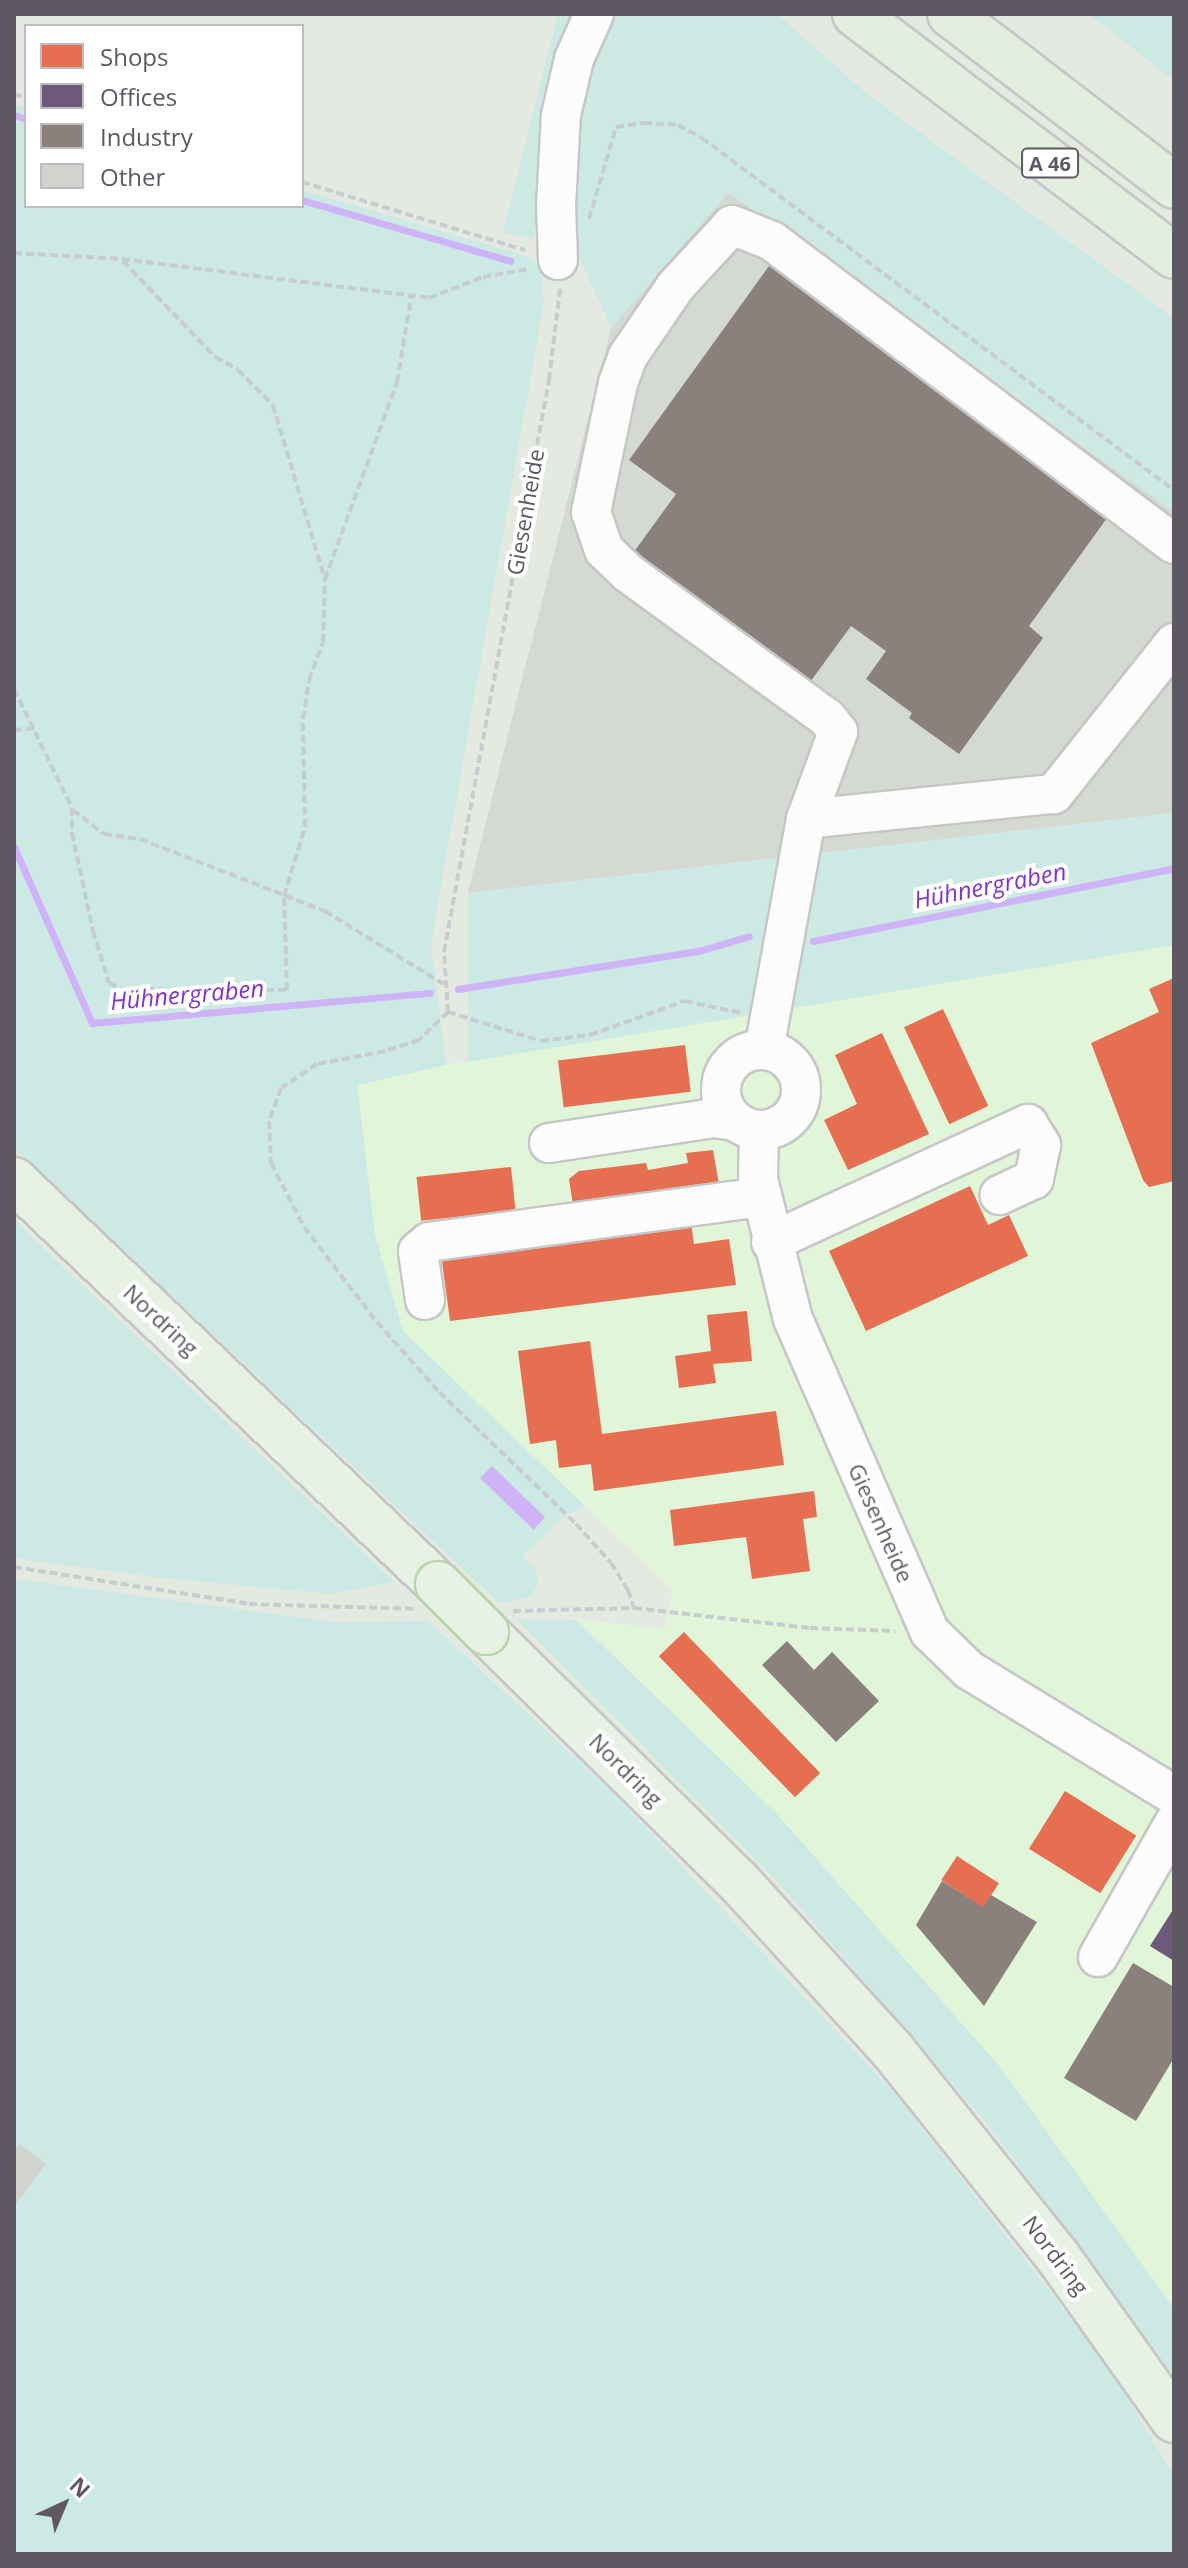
<!DOCTYPE html>
<meta charset="utf-8">
<style>
body{margin:0}
#map{position:relative;width:1188px;height:2568px;overflow:hidden;background:#e4eae2;font-family:"Open Sans",sans-serif}
div>[style]{position:absolute}
.commercial>*{inset:0;background:#e1f6d9}
.industrial>*{inset:0;background:#d4d9d2}
.green>*{inset:0;background:#cce9e4}
.water>*{inset:0;background:#ceb4f6;transform-origin:0 0}
.shops>*{inset:0;background:#e76f51;transform-origin:0 0}
.offices>*{inset:0;background:#6d597a}
.industry>*{inset:0;background:#8a817c}
.stream>*{height:7px;margin:-3.5px;padding:0 3.5px;transform-origin:3.5px;border-radius:3.5px;background:#ceb4f6}
.building>*{inset:0;background:#d0d3ce}
.path>*{height:4px;margin-top:-2px;transform-origin:0;background:repeating-linear-gradient(90deg,#c7cccf 0 8px,transparent 0 12px)}
.roads{filter:drop-shadow(2px 0 #c6c6c6) drop-shadow(-2px 0 #c6c6c6) drop-shadow(0 2px #c6c6c6) drop-shadow(0 -2px #c6c6c6)}
.minor>*{height:38px;margin:-19px;padding:0 19px;transform-origin:19px;border-radius:19px;background:#fbfcfb}
.minor>.ring{margin:-19px;padding:0;box-sizing:content-box;background:none;border:38px solid #fbfcfb;border-radius:50%}
.major>*{height:44px;margin:-22px;padding:0 22px;transform-origin:22px;border-radius:22px;background:#e7f2e5}
.highway>*{height:44px;margin:-22px;padding:0 22px;transform-origin:22px;border-radius:22px;background:#e3eedf}
.bridges{filter:drop-shadow(2px 0 #b9d5ad) drop-shadow(-2px 0 #b9d5ad) drop-shadow(0 2px #b9d5ad) drop-shadow(0 -2px #b9d5ad)}
.major-bridge>*{height:44px;margin:-22px;padding:0 22px;transform-origin:22px;border-radius:22px;background:#e7f2e5}
span{translate:-50% -50%;white-space:nowrap;text-align:center;line-height:1.15;-webkit-text-stroke:8px #fff;paint-order:stroke}
.shield-label span{padding:2px 6px;background:#fff;border:2px solid;border-radius:6px;-webkit-text-stroke-width:0}
.shield-label{font-size:20px;color:#5d5862;font-weight:700}
.street-label{font-size:22px;color:#5d5862}
.water-label{font-size:24px;color:#7f35cd;font-style:italic}
.frame{position:absolute;inset:0;border:16px solid #5d5862;pointer-events:none}
.legend{position:absolute;left:24px;top:24px;width:280px;height:184px;box-sizing:border-box;background:#fff;border:2px solid #bebcc0;margin:0;padding:10px 14px;list-style:none;font-size:24px;color:#5d5862}
.legend li{display:flex;align-items:center;gap:16px;height:40px}
.legend b{width:40px;border:2px solid #bebcc0}
.north{position:absolute;left:24px;top:2464px;width:80px;height:80px;-webkit-text-stroke:6px #fff;paint-order:stroke;rotate:44deg;font-size:22px;font-weight:700;line-height:32px;text-align:center;color:#5d5862}
.north::after{content:'';display:block;margin:auto;width:28px;height:36px;background:#5d5862;clip-path:polygon(50% 0,100% 100%,50% 72%,0 100%)}
</style>
<div id="map">
<div class="commercial">
<div style="clip-path:polygon(1174px 945px,1174px 2309px,1000px 2067px,775px 1812px,576px 1619px,665px 1629px,673px 1591px,403px 1331px,375px 1235px,357px 1085px,446px 1065px)"></div>
</div>
<div class="industrial">
<div style="clip-path:polygon(728px 192px,1174px 512px,1174px 813px,468px 893px,611px 328px)"></div>
</div>
<div class="green">
<div style="clip-path:polygon(558px 14px,581px 14px,569px 32px,534px 239px,503px 232px)"></div>
<div style="clip-path:polygon(608px 14px,777px 14px,867px 94px,1174px 318px,1174px 512px,729px 192px,611px 328px,570px 237px,578px 115px,593px 55px)"></div>
<div style="clip-path:polygon(1089px 14px,1174px 14px,1174px 81px)"></div>
<div style="clip-path:polygon(14px 105px,26px 108px,26px 206px,302px 206px,302px 190px,530px 257px,541px 270px,544px 302px,431px 943px,446px 1065px,357px 1085px,375px 1235px,403px 1331px,585px 1506px,561px 1519px,523px 1556px,535px 1568px,539px 1582px,530px 1597px,499px 1603px,14px 1148px)"></div>
<div style="clip-path:polygon(1174px 813px,1174px 945px,468px 1062px,468px 893px)"></div>
<div style="clip-path:polygon(14px 1220px,394px 1582px,330px 1594px,154px 1577px,14px 1558px)"></div>
<div style="clip-path:polygon(14px 1579px,333px 1622px,428px 1621px,617px 1797px,895px 2094px,1107px 2365px,1174px 2476px,1174px 2554px,14px 2554px)"></div>
<div style="clip-path:polygon(516px 1619px,576px 1620px,775px 1812px,1000px 2067px,1174px 2309px,1174px 2376px,993px 2131px,780px 1884px)"></div>
</div>
<div class="water">
<div style="left:492px;top:1466px;width:74px;height:17px;rotate:44deg"></div>
</div>
<div class="shops">
<div style="clip-path:polygon(1174px 978px,1174px 1181px,1149px 1187px,1143px 1180px,1091px 1043px,1159px 1012px,1149px 989px)"></div>
<div style="left:943px;top:1009px;width:107px;height:43px;rotate:65deg"></div>
<div style="clip-path:polygon(882px 1033px,929px 1134px,848px 1170px,824px 1120px,857px 1104px,835px 1055px)"></div>
<div style="left:685px;top:1045px;width:47px;height:128px;rotate:83deg"></div>
<div style="clip-path:polygon(713px 1150px,720px 1190px,573px 1205px,569px 1179px,579px 1171px,646px 1163px,648px 1170px,688px 1163px,686px 1153px)"></div>
<div style="left:511px;top:1167px;width:44px;height:95px;rotate:84deg"></div>
<div style="clip-path:polygon(970px 1186px,988px 1225px,1009px 1215px,1028px 1256px,866px 1331px,829px 1251px)"></div>
<div style="clip-path:polygon(690px 1215px,694px 1244px,729px 1239px,736px 1285px,450px 1321px,440px 1247px)"></div>
<div style="clip-path:polygon(747px 1311px,752px 1361px,713px 1364px,716px 1383px,679px 1388px,675px 1356px,711px 1351px,707px 1315px)"></div>
<div style="clip-path:polygon(590px 1341px,602px 1434px,776px 1411px,784px 1465px,594px 1491px,591px 1464px,559px 1468px,556px 1440px,530px 1444px,518px 1351px)"></div>
<div style="clip-path:polygon(814px 1491px,817px 1517px,803px 1519px,810px 1571px,752px 1579px,746px 1537px,674px 1546px,670px 1510px)"></div>
<div style="left:684px;top:1632px;width:196px;height:35px;rotate:46deg"></div>
<div style="left:1065px;top:1791px;width:84px;height:68px;rotate:32deg"></div>
<div style="left:957px;top:1856px;width:50px;height:29px;rotate:33deg"></div>
</div>
<div class="offices">
<div style="clip-path:polygon(1174px 1908px,1174px 1961px,1150px 1946px)"></div>
</div>
<div class="industry">
<div style="clip-path:polygon(772px 262px,1110px 514px,1029px 626px,1043px 638px,959px 754px,909px 718px,912px 713px,866px 679px,886px 651px,851px 626px,805px 689px,628px 560px,676px 494px,629px 460px)"></div>
<div style="clip-path:polygon(787px 1641px,814px 1670px,832px 1652px,879px 1701px,836px 1742px,762px 1665px)"></div>
<div style="clip-path:polygon(942px 1881px,983px 1907px,991px 1895px,1037px 1922px,984px 2006px,916px 1925px)"></div>
<div style="clip-path:polygon(1133px 1963px,1174px 1987px,1174px 2058px,1136px 2121px,1064px 2078px)"></div>
</div>
<div class="stream">
<div style="left:14px;top:115px;width:13px;rotate:18deg"></div>
<div style="left:302px;top:200px;width:217px;rotate:16.3deg"></div>
<div style="left:14px;top:847px;width:193px;rotate:66.1deg"></div>
<div style="left:92px;top:1023px;width:339px;rotate:-5.1deg"></div>
<div style="left:813px;top:941px;width:368px;rotate:-11.4deg"></div>
<div style="left:458px;top:989px;width:244px;rotate:-9deg"></div>
<div style="left:699px;top:951px;width:52px;rotate:-16.7deg"></div>
</div>
<div class="building">
<div style="clip-path:polygon(19px 2144px,46px 2164px,14px 2206px,14px 2151px)"></div>
</div>
<div class="path">
<div style="left:14px;top:94px;width:13px;rotate:18deg"></div>
<div style="left:302px;top:182px;width:233px;rotate:17deg"></div>
<div style="left:589px;top:219px;width:96px;rotate:-73.6deg"></div>
<div style="left:616px;top:127px;width:28px;rotate:-8deg"></div>
<div style="left:644px;top:123px;width:34px;rotate:3deg"></div>
<div style="left:678px;top:125px;width:27px;rotate:28deg"></div>
<div style="left:702px;top:138px;width:589px;rotate:36.71deg"></div>
<div style="left:14px;top:253px;width:108px;rotate:3.2deg"></div>
<div style="left:122px;top:259px;width:309px;rotate:7.2deg"></div>
<div style="left:429px;top:298px;width:58px;rotate:-21.3deg"></div>
<div style="left:483px;top:277px;width:46px;rotate:-10.1deg"></div>
<div style="left:123px;top:261px;width:133px;rotate:46.2deg"></div>
<div style="left:215px;top:357px;width:26px;rotate:29deg"></div>
<div style="left:238px;top:370px;width:49px;rotate:45deg"></div>
<div style="left:273px;top:405px;width:182px;rotate:73.4deg"></div>
<div style="left:14px;top:689px;width:132px;rotate:64deg"></div>
<div style="left:72px;top:808px;width:25px;rotate:90deg"></div>
<div style="left:72px;top:833px;width:100px;rotate:77.9deg"></div>
<div style="left:93px;top:931px;width:54px;rotate:72.9deg"></div>
<div style="left:109px;top:983px;width:14px;rotate:25deg"></div>
<div style="left:122px;top:989px;width:165px;rotate:0.3deg"></div>
<div style="left:287px;top:990px;width:94px;rotate:-91.8deg"></div>
<div style="left:284px;top:896px;width:72px;rotate:-73.1deg"></div>
<div style="left:305px;top:827px;width:108px;rotate:-91.1deg"></div>
<div style="left:303px;top:719px;width:39px;rotate:-81deg"></div>
<div style="left:309px;top:680px;width:40px;rotate:-69.8deg"></div>
<div style="left:323px;top:642px;width:63px;rotate:-88.2deg"></div>
<div style="left:325px;top:579px;width:210px;rotate:-69.9deg"></div>
<div style="left:397px;top:382px;width:86px;rotate:-80.6deg"></div>
<div style="left:14px;top:730px;width:21px;rotate:-5deg"></div>
<div style="left:73px;top:810px;width:39px;rotate:38deg"></div>
<div style="left:104px;top:834px;width:36px;rotate:8deg"></div>
<div style="left:140px;top:839px;width:199px;rotate:21.3deg"></div>
<div style="left:325px;top:911px;width:139px;rotate:31.7deg"></div>
<div style="left:448px;top:1012px;width:40px;rotate:136deg"></div>
<div style="left:419px;top:1040px;width:36px;rotate:162deg"></div>
<div style="left:385px;top:1051px;width:69px;rotate:169.2deg"></div>
<div style="left:317px;top:1064px;width:43px;rotate:146.3deg"></div>
<div style="left:281px;top:1088px;width:35px;rotate:110deg"></div>
<div style="left:269px;top:1121px;width:42px;rotate:87.3deg"></div>
<div style="left:271px;top:1163px;width:72px;rotate:62.7deg"></div>
<div style="left:304px;top:1227px;width:120px;rotate:52.5deg"></div>
<div style="left:377px;top:1322px;width:94px;rotate:48.5deg"></div>
<div style="left:439px;top:1392px;width:190px;rotate:43.9deg"></div>
<div style="left:576px;top:1524px;width:52px;rotate:48.1deg"></div>
<div style="left:611px;top:1563px;width:32px;rotate:58deg"></div>
<div style="left:628px;top:1590px;width:19px;rotate:72deg"></div>
<div style="left:448px;top:1012px;width:60px;rotate:-93.8deg"></div>
<div style="left:444px;top:952px;width:582px;rotate:-79.6deg"></div>
<div style="left:549px;top:380px;width:92px;rotate:-83.1deg"></div>
<div style="left:448px;top:1012px;width:97px;rotate:17.3deg"></div>
<div style="left:541px;top:1041px;width:49px;rotate:-7deg"></div>
<div style="left:590px;top:1035px;width:101px;rotate:-19.7deg"></div>
<div style="left:685px;top:1001px;width:58px;rotate:11.9deg"></div>
<div style="left:14px;top:1567px;width:238px;rotate:8.9deg"></div>
<div style="left:249px;top:1604px;width:164px;rotate:1.7deg"></div>
<div style="left:513px;top:1611px;width:121px;rotate:-1.4deg"></div>
<div style="left:634px;top:1608px;width:177px;rotate:6.5deg"></div>
<div style="left:810px;top:1628px;width:85px;rotate:2deg"></div>
</div>
<div class="roads">
<div class="minor">
<div style="left:558px;top:260px;width:54px;rotate:-92.1deg"></div>
<div style="left:556px;top:206px;width:91px;rotate:-86.9deg"></div>
<div style="left:561px;top:115px;width:57px;rotate:-76.9deg"></div>
<div style="left:574px;top:59px;width:49px;rotate:-66deg"></div>
<div style="left:806px;top:819px;width:249px;rotate:-5.8deg"></div>
<div style="left:1054px;top:794px;width:193px;rotate:-51.5deg"></div>
<div style="left:764px;top:1050px;width:235px;rotate:-79.7deg"></div>
<div style="left:806px;top:819px;width:93px;rotate:-69.8deg"></div>
<div style="left:838px;top:732px;width:18px;rotate:-128deg"></div>
<div style="left:827px;top:718px;width:246px;rotate:-143.9deg"></div>
<div style="left:628px;top:573px;width:33px;rotate:-136deg"></div>
<div style="left:604px;top:550px;width:40px;rotate:-108.9deg"></div>
<div style="left:591px;top:512px;width:132px;rotate:-78.2deg"></div>
<div style="left:618px;top:383px;width:29px;rotate:-70deg"></div>
<div style="left:628px;top:356px;width:83px;rotate:-55.7deg"></div>
<div style="left:675px;top:287px;width:84px;rotate:-47.4deg"></div>
<div style="left:732px;top:225px;width:43px;rotate:21.8deg"></div>
<div style="left:772px;top:241px;width:503px;rotate:37.01deg"></div>
<div class="ring" style="left:721px;top:1050px;width:42px;height:42px"></div>
<div style="left:759px;top:1130px;width:49px;rotate:91.2deg"></div>
<div style="left:758px;top:1179px;width:144px;rotate:76deg"></div>
<div style="left:793px;top:1319px;width:342px;rotate:66.4deg"></div>
<div style="left:930px;top:1632px;width:54px;rotate:44.3deg"></div>
<div style="left:969px;top:1670px;width:240px;rotate:31.4deg"></div>
<div style="left:549px;top:1143px;width:167px;rotate:-8.6deg"></div>
<div style="left:714px;top:1118px;width:21px;rotate:8deg"></div>
<div style="left:771px;top:1242px;width:283px;rotate:-24.7deg"></div>
<div style="left:1028px;top:1124px;width:25px;rotate:58deg"></div>
<div style="left:1041px;top:1145px;width:35px;rotate:102deg"></div>
<div style="left:1034px;top:1179px;width:38px;rotate:155deg"></div>
<div style="left:425px;top:1300px;width:49px;rotate:-98.1deg"></div>
<div style="left:418px;top:1251px;width:14px;rotate:-39deg"></div>
<div style="left:429px;top:1242px;width:336px;rotate:-7.7deg"></div>
<div style="left:1098px;top:1957px;width:154px;rotate:-60.4deg"></div>
</div>
<div class="major">
<div style="left:14px;top:1180px;width:586px;rotate:43.62deg"></div>
<div style="left:486px;top:1632px;width:354px;rotate:44.7deg"></div>
<div style="left:738px;top:1881px;width:230px;rotate:47.6deg"></div>
<div style="left:893px;top:2051px;width:264px;rotate:51.3deg"></div>
<div style="left:1058px;top:2257px;width:200px;rotate:54.6deg"></div>
</div>
<div class="highway">
<div style="left:855px;top:14px;width:400px;rotate:37.2deg"></div>
<div style="left:950px;top:14px;width:282px;rotate:37.5deg"></div>
</div>
</div>
<div class="bridges">
<div class="major-bridge">
<div style="left:438px;top:1584px;width:68px;rotate:45deg"></div>
</div>
</div>
<div class="shield-label">
<span style="left:1050px;top:163px">A 46</span>
</div>
<div class="street-label">
<span style="left:525px;top:512px;rotate:-80deg">Giesenheide</span>
<span style="left:161px;top:1320px;rotate:43deg">Nordring</span>
<span style="left:881px;top:1523px;rotate:66deg">Giesenheide</span>
<span style="left:626px;top:1770px;rotate:45deg">Nordring</span>
<span style="left:1056px;top:2255px;rotate:53deg">Nordring</span>
</div>
<div class="water-label">
<span style="left:990px;top:885px;rotate:-11deg">Hühnergraben</span>
<span style="left:187px;top:994px;rotate:-5deg">Hühnergraben</span>
</div>
<div class="frame"></div>
<ul class="legend">
<li><b style="height:22px;background:#e76f51"></b>Shops</li>
<li><b style="height:22px;background:#6d597a"></b>Offices</li>
<li><b style="height:22px;background:#8a817c"></b>Industry</li>
<li><b style="height:22px;background:#d0d3ce"></b>Other</li>
</ul>
<div class="north">N</div>
</div>
